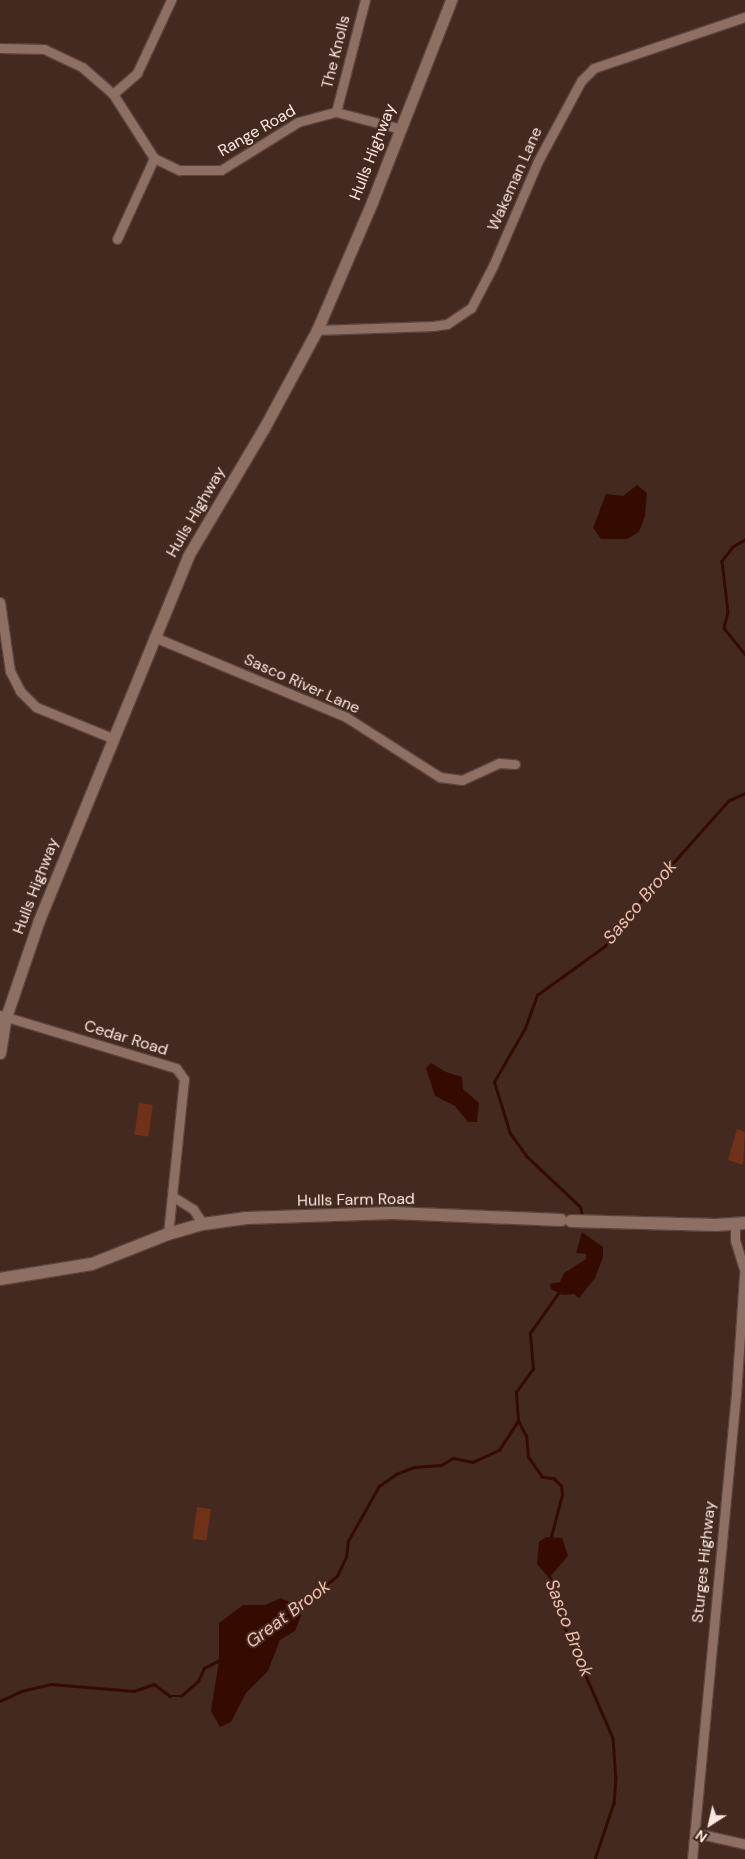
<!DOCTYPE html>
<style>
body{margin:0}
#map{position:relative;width:745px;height:1859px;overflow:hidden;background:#442920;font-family:"DM Sans",sans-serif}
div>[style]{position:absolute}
.green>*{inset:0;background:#703119;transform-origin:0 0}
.water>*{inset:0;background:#350b00}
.stream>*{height:2.5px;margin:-1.25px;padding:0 1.25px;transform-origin:1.25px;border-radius:1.25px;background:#350b00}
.roads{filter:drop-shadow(1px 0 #5b443d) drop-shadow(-1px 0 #5b443d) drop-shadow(0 1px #5b443d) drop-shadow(0 -1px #5b443d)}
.minor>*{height:9px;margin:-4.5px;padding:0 4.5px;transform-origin:4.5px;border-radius:4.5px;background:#8d6f64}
.tertiary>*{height:11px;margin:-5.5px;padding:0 5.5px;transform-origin:5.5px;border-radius:5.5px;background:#8d6f64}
.secondary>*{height:12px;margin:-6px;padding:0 6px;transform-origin:6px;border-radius:6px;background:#8d6f64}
span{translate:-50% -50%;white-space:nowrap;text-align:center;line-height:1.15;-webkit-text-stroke:4px #442920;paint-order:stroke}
.street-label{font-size:16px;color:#f9e7e0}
.water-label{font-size:18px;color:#f0c0af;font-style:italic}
.north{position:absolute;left:685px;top:1799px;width:50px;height:50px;-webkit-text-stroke:4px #442920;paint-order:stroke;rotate:215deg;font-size:14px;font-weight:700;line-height:20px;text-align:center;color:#f9e7e0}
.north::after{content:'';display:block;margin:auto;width:18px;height:22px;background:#f9e7e0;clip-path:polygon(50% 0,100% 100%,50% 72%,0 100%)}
</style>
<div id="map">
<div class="green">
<div style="left:139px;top:1103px;width:14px;height:32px;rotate:8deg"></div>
<div style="clip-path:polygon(737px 1129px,745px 1132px,743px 1165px,728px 1160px)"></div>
<div style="left:197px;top:1507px;width:14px;height:32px;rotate:8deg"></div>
</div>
<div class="water">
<div style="clip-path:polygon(637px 485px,647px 493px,645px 516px,639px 532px,627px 539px,601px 539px,593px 528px,606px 494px,623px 496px)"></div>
<div style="clip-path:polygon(431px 1063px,446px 1072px,462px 1077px,463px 1089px,479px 1103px,477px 1122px,468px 1122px,455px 1106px,435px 1096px,426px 1068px)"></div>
<div style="clip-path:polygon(582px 1232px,603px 1247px,603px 1257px,595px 1278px,579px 1298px,574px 1294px,563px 1295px,551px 1289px,550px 1284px,560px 1282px,564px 1273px,586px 1259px,586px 1254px,576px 1253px)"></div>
<div style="clip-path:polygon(546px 1537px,562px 1538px,568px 1556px,549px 1578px,537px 1564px,539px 1542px)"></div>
<div style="clip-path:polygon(281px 1598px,299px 1607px,301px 1616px,295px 1631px,280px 1640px,268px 1671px,246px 1693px,231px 1722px,220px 1727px,211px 1711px,219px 1660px,219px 1623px,243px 1605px,265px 1605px)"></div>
</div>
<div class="stream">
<div style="left:745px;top:540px;width:14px;rotate:150deg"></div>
<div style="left:733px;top:547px;width:18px;rotate:128deg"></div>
<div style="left:722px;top:561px;width:51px;rotate:83.3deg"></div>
<div style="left:728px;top:612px;width:16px;rotate:104deg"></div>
<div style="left:724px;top:628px;width:33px;rotate:51deg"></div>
<div style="left:582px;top:1216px;width:9px;rotate:-103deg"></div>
<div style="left:580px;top:1207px;width:73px;rotate:-136.7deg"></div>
<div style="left:527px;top:1157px;width:29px;rotate:-126deg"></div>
<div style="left:510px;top:1134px;width:54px;rotate:-107.1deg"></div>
<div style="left:494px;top:1082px;width:62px;rotate:-60.1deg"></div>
<div style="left:525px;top:1028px;width:35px;rotate:-70deg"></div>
<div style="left:537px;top:995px;width:84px;rotate:-35.8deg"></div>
<div style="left:605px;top:946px;width:80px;rotate:-51.6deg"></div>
<div style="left:655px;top:883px;width:110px;rotate:-48.3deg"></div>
<div style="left:728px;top:801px;width:19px;rotate:-25deg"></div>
<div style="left:550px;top:1540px;width:47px;rotate:-75.1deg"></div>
<div style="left:562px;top:1495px;width:9px;rotate:-96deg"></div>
<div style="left:561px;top:1486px;width:10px;rotate:-135deg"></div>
<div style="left:554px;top:1479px;width:12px;rotate:-171deg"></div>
<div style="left:542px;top:1477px;width:24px;rotate:-125deg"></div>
<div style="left:528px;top:1457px;width:21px;rotate:-95deg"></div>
<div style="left:526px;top:1436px;width:17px;rotate:-118deg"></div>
<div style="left:518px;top:1421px;width:29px;rotate:-94deg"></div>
<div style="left:516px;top:1392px;width:29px;rotate:-54deg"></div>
<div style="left:533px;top:1369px;width:36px;rotate:-95deg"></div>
<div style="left:530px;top:1333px;width:50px;rotate:-54.7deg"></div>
<div style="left:550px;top:1577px;width:30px;rotate:69deg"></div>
<div style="left:561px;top:1605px;width:18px;rotate:84deg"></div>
<div style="left:563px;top:1623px;width:125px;rotate:66.5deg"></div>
<div style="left:613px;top:1738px;width:39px;rotate:86deg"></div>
<div style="left:616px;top:1777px;width:26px;rotate:94deg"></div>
<div style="left:614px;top:1803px;width:59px;rotate:108.7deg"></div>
<div style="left:297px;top:1608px;width:51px;rotate:-38.7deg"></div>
<div style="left:337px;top:1576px;width:21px;rotate:-65deg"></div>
<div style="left:346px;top:1557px;width:16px;rotate:-83deg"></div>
<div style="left:348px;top:1541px;width:63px;rotate:-60.6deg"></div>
<div style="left:379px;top:1486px;width:21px;rotate:-35deg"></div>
<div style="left:396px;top:1474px;width:19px;rotate:-21deg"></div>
<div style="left:414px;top:1467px;width:27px;rotate:-4deg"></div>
<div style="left:441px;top:1465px;width:14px;rotate:-30deg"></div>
<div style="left:453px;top:1458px;width:20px;rotate:11deg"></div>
<div style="left:473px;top:1462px;width:29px;rotate:-25deg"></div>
<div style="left:499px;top:1450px;width:35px;rotate:-57deg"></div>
<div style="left:0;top:1701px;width:23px;rotate:-25deg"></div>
<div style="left:21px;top:1691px;width:31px;rotate:-13deg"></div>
<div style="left:51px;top:1684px;width:83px;rotate:4.8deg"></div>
<div style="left:134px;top:1691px;width:21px;rotate:-19deg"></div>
<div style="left:154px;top:1684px;width:20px;rotate:37deg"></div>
<div style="left:170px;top:1696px;width:11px"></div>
<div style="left:181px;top:1696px;width:23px;rotate:-41deg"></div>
<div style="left:198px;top:1681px;width:14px;rotate:-65deg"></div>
<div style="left:204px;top:1668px;width:20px;rotate:-27deg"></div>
</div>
<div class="roads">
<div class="minor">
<div style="left:0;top:48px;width:44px;rotate:1.3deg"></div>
<div style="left:44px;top:49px;width:42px;rotate:25.3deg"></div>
<div style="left:82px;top:67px;width:41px;rotate:41.1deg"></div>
<div style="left:113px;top:94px;width:76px;rotate:57.4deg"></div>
<div style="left:154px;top:158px;width:28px;rotate:26deg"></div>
<div style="left:179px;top:170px;width:42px"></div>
<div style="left:221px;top:170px;width:91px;rotate:-31.9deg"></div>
<div style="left:298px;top:122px;width:39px;rotate:-15deg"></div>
<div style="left:336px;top:112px;width:64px;rotate:14.5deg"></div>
<div style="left:113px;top:94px;width:32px;rotate:-41deg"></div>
<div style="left:137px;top:73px;width:81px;rotate:-65deg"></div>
<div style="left:336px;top:112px;width:116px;rotate:-75.5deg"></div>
<div style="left:117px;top:239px;width:89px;rotate:-65.4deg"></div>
<div style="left:317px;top:330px;width:116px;rotate:-2deg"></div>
<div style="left:433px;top:326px;width:14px;rotate:-8deg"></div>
<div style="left:447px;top:324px;width:29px;rotate:-34deg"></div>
<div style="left:471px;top:308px;width:47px;rotate:-62.4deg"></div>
<div style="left:493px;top:266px;width:114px;rotate:-66.8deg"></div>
<div style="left:538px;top:161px;width:91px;rotate:-61.7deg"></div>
<div style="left:581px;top:81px;width:18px;rotate:-45deg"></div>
<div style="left:594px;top:68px;width:159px;rotate:-18.7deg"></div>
<div style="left:0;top:602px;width:70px;rotate:81.8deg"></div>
<div style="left:10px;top:671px;width:22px;rotate:63deg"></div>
<div style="left:20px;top:691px;width:23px;rotate:45deg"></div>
<div style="left:36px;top:707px;width:82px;rotate:22.2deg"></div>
<div style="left:154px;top:637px;width:208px;rotate:22.6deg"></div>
<div style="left:346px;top:717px;width:112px;rotate:32.6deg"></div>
<div style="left:440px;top:777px;width:22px;rotate:8deg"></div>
<div style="left:462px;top:780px;width:41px;rotate:-24.7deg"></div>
<div style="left:499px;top:763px;width:16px;rotate:4deg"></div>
<div style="left:0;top:1015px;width:184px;rotate:16.8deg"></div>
<div style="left:176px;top:1068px;width:14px;rotate:54deg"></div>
<div style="left:184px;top:1079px;width:156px;rotate:95.9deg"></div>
<div style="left:172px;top:1196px;width:25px;rotate:32deg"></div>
<div style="left:193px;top:1209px;width:18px;rotate:56deg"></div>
<div style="left:735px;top:1224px;width:16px;rotate:90deg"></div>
<div style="left:735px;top:1240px;width:28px;rotate:73deg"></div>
<div style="left:696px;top:1833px;width:50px;rotate:12.7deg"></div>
<div style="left:692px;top:1859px;width:467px;rotate:-84.6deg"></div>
<div style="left:736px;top:1394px;width:133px;rotate:-86.1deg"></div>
</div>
<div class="tertiary">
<div style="left:0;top:1053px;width:36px;rotate:-81deg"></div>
<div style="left:6px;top:1017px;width:102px;rotate:-71.2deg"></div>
<div style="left:39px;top:920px;width:393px;rotate:-67.7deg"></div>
<div style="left:188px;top:556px;width:149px;rotate:-59.3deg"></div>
<div style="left:264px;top:428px;width:111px;rotate:-61.6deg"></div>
<div style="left:317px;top:330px;width:139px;rotate:-66.7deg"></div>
<div style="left:372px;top:202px;width:217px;rotate:-68.6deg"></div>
</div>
<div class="secondary">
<div style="left:571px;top:1221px;width:145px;rotate:1.6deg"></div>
<div style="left:716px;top:1225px;width:29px;rotate:-4deg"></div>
<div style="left:0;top:1279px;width:93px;rotate:-9.3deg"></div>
<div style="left:92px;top:1264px;width:82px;rotate:-21.5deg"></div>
<div style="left:168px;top:1234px;width:36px;rotate:-16deg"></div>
<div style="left:203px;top:1224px;width:44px;rotate:-7.8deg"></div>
<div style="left:247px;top:1218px;width:146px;rotate:-2deg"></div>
<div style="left:393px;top:1213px;width:168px;rotate:2.4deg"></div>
</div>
</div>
<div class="street-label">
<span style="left:336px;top:52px;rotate:-76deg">The Knolls</span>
<span style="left:257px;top:131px;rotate:-30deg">Range Road</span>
<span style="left:373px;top:152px;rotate:-69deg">Hulls Highway</span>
<span style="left:515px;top:179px;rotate:-66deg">Wakeman Lane</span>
<span style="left:196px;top:512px;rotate:-60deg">Hulls Highway</span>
<span style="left:302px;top:684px;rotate:24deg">Sasco River Lane</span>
<span style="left:36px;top:886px;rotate:-69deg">Hulls Highway</span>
<span style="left:126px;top:1038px;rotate:17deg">Cedar Road</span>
<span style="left:356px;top:1200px;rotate:-1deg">Hulls Farm Road</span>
<span style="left:704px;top:1562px;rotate:-84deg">Sturges Highway</span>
</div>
<div class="water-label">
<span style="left:640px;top:902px;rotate:-50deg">Sasco Brook</span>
<span style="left:288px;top:1614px;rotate:-37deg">Great Brook</span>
<span style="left:569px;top:1628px;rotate:69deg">Sasco Brook</span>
</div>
<div class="north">N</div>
</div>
